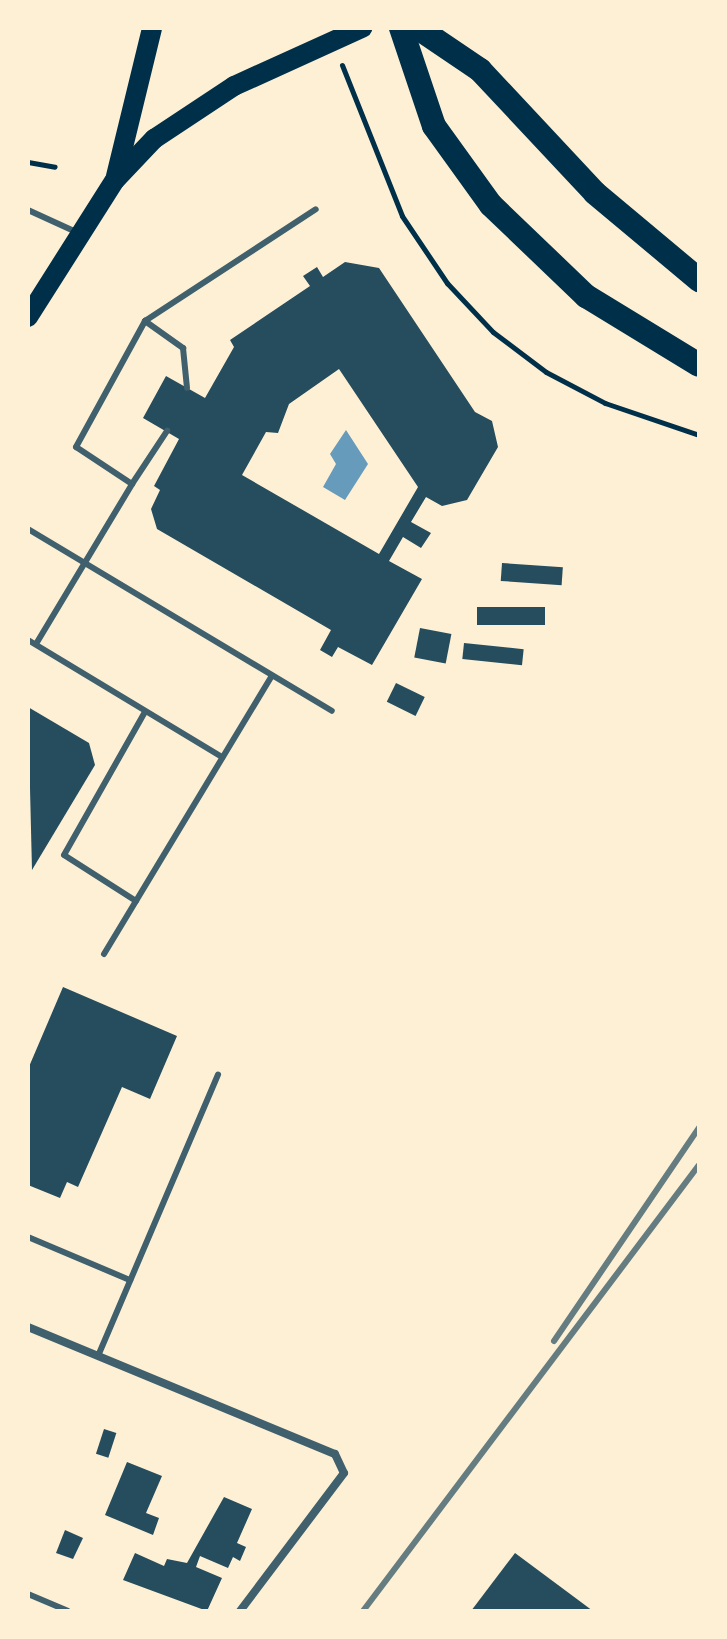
<!DOCTYPE html>
<style>
body{margin:0}
#map{position:relative;width:727px;height:1639px;overflow:hidden;background:#fdf0d5;font-family:"DM Sans",sans-serif}
div>[style]{position:absolute}
.water>*{inset:0;background:#669bbc}
.building>*{inset:0;background:#264d5e;transform-origin:0 0}
.path>*{height:5px;margin:-2.5px;padding:0 2.5px;transform-origin:2.5px;border-radius:2.5px;background:#003049}
.service>*{height:6px;margin:-3px;padding:0 3px;transform-origin:3px;border-radius:3px;background:#3f606c}
.minor>*{height:8px;margin:-4px;padding:0 4px;transform-origin:4px;border-radius:4px;background:#3f606c}
.primary>*{height:20px;margin:-10px;padding:0 10px;transform-origin:10px;border-radius:10px;background:#003049}
.motorway>*{height:24px;margin:-12px;padding:0 12px;transform-origin:12px;border-radius:12px;background:#003049}
.rail>*{height:6px;margin:-3px;padding:0 3px;transform-origin:3px;border-radius:3px;background:#657d81}
span{translate:-50% -50%;white-space:nowrap;text-align:center;line-height:1.15;-webkit-text-stroke:8px #fdf0d5;paint-order:stroke}
.frame{position:absolute;inset:0;border:30px solid #fdf0d5;pointer-events:none}
</style>
<div id="map">
<div class="water">
<div style="clip-path:polygon(346px 430px,368px 464px,345px 500px,323px 487px,336px 464px,330px 454px)"></div>
</div>
<div class="building">
<div style="clip-path:polygon(evenodd,345px 262px,379px 268px,475px 412px,492px 421px,498px 447px,467px 500px,442px 506px,426px 497px,411px 522px,431px 533px,421px 548px,403px 537px,389px 561px,422px 579px,372px 665px,338px 647px,332px 657px,320px 650px,331px 630px,157px 529px,151px 509px,160px 490px,154px 486px,179px 439px,143px 418px,166px 376px,205px 398px,234px 347px,230px 340px,310px 286px,303px 276px,317px 267px,323px 277px,345px 262px,339px 369px,418px 487px,379px 554px,242px 475px,266px 432px,278px 433px,289px 404px,339px 369px)"></div>
<div style="left:502px;top:563px;width:61px;height:18px;rotate:4deg"></div>
<div style="left:545px;top:607px;width:18px;height:68px;rotate:90deg"></div>
<div style="left:420px;top:628px;width:32px;height:30px;rotate:11deg"></div>
<div style="left:464px;top:643px;width:60px;height:16px;rotate:6deg"></div>
<div style="left:396px;top:683px;width:32px;height:21px;rotate:26deg"></div>
<div style="clip-path:polygon(28px 707px,89px 743px,95px 765px,32px 870px)"></div>
<div style="clip-path:polygon(63px 987px,177px 1036px,150px 1099px,122px 1087px,78px 1187px,67px 1182px,60px 1198px,28px 1185px,28px 1069px)"></div>
<div style="left:104px;top:1429px;width:13px;height:26px;rotate:18deg"></div>
<div style="clip-path:polygon(127px 1462px,162px 1476px,146px 1513px,159px 1518px,153px 1535px,105px 1515px)"></div>
<div style="clip-path:polygon(224px 1497px,252px 1509px,237px 1543px,246px 1547px,240px 1561px,233px 1557px,228px 1568px,200px 1556px,196px 1567px,222px 1578px,207px 1611px,123px 1580px,135px 1553px,164px 1566px,167px 1559px,187px 1563px)"></div>
<div style="clip-path:polygon(65px 1530px,83px 1538px,73px 1559px,56px 1553px)"></div>
<div style="clip-path:polygon(515px 1553px,593px 1611px,471px 1611px)"></div>
</div>
<div class="path">
<div style="left:342px;top:65px;width:162px;rotate:68.3deg"></div>
<div style="left:402px;top:216px;width:81px;rotate:56.1deg"></div>
<div style="left:447px;top:283px;width:67px;rotate:46.8deg"></div>
<div style="left:493px;top:332px;width:66px;rotate:37deg"></div>
<div style="left:546px;top:372px;width:67px;rotate:27.7deg"></div>
<div style="left:605px;top:403px;width:99px;rotate:18.8deg"></div>
<div style="left:28px;top:162px;width:27px;rotate:10deg"></div>
</div>
<div class="service">
<div style="left:28px;top:210px;width:53px;rotate:24.6deg"></div>
<div style="left:145px;top:321px;width:47px;rotate:35.4deg"></div>
<div style="left:183px;top:348px;width:40px;rotate:84.3deg"></div>
<div style="left:132px;top:484px;width:64px;rotate:-56.6deg"></div>
<div style="left:28px;top:529px;width:354px;rotate:30.9deg"></div>
<div style="left:28px;top:640px;width:227px;rotate:31.1deg"></div>
<div style="left:36px;top:644px;width:187px;rotate:-59deg"></div>
<div style="left:132px;top:484px;width:67px;rotate:-146.5deg"></div>
<div style="left:76px;top:447px;width:144px;rotate:-61.3deg"></div>
<div style="left:145px;top:321px;width:204px;rotate:-33.2deg"></div>
<div style="left:136px;top:901px;width:85px;rotate:-147.4deg"></div>
<div style="left:64px;top:855px;width:164px;rotate:-60.5deg"></div>
<div style="left:104px;top:954px;width:325px;rotate:-58.9deg"></div>
<div style="left:28px;top:1237px;width:111px;rotate:22.9deg"></div>
<div style="left:98px;top:1356px;width:306px;rotate:-66.9deg"></div>
<div style="left:28px;top:1594px;width:43px;rotate:23deg"></div>
</div>
<div class="minor">
<div style="left:28px;top:1327px;width:332px;rotate:22.5deg"></div>
<div style="left:335px;top:1454px;width:21px;rotate:65deg"></div>
<div style="left:344px;top:1473px;width:173px;rotate:127deg"></div>
</div>
<div class="primary">
<div style="left:116px;top:176px;width:152px;rotate:-76.3deg"></div>
<div style="left:28px;top:317px;width:162px;rotate:-57.6deg"></div>
<div style="left:115px;top:180px;width:57px;rotate:-46.4deg"></div>
<div style="left:154px;top:139px;width:96px;rotate:-33.5deg"></div>
<div style="left:234px;top:86px;width:141px;rotate:-24.4deg"></div>
</div>
<div class="motorway">
<div style="left:401px;top:28px;width:103px;rotate:71.4deg"></div>
<div style="left:434px;top:126px;width:97px;rotate:54.2deg"></div>
<div style="left:491px;top:205px;width:132px;rotate:43.8deg"></div>
<div style="left:586px;top:296px;width:132px;rotate:31.4deg"></div>
<div style="left:418px;top:28px;width:75px;rotate:34.1deg"></div>
<div style="left:480px;top:70px;width:168px;rotate:46.9deg"></div>
<div style="left:595px;top:193px;width:136px;rotate:39.9deg"></div>
</div>
<div class="rail">
<div style="left:554px;top:1341px;width:258px;rotate:-55.8deg"></div>
<div style="left:363px;top:1611px;width:558px;rotate:-53.01deg"></div>
</div>
<div class="frame"></div>
</div>
